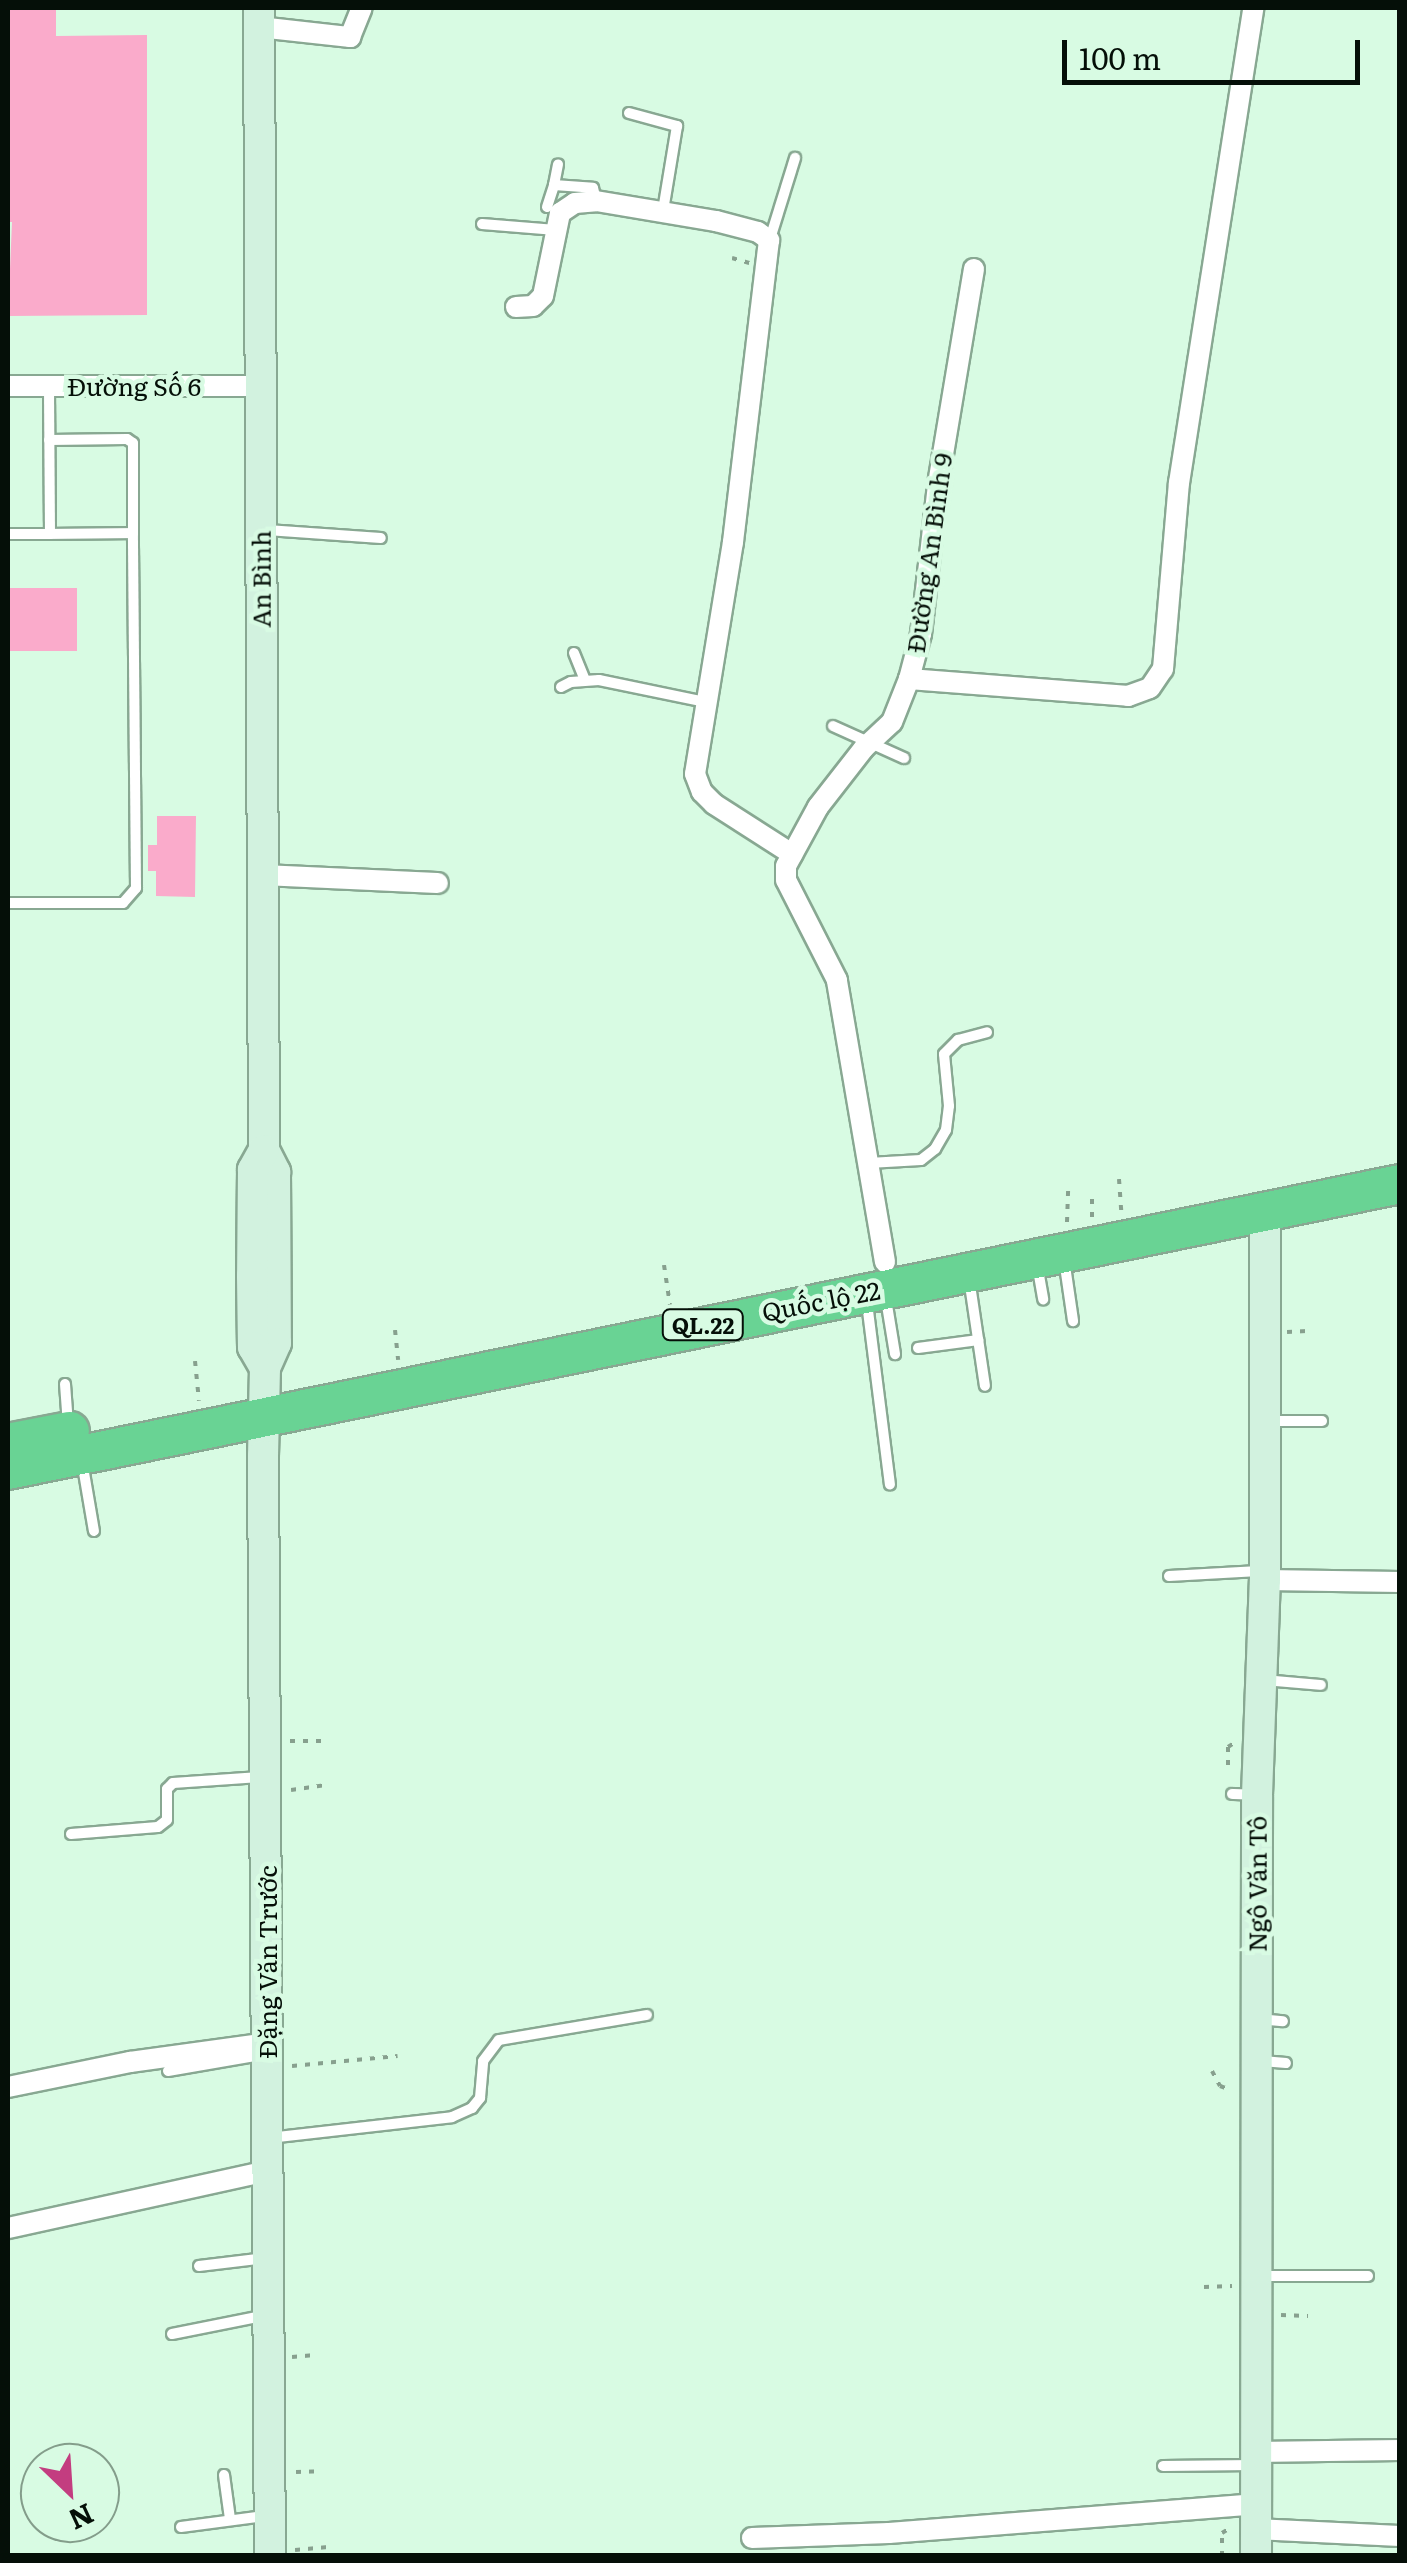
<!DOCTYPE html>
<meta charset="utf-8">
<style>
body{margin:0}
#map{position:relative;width:1407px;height:2563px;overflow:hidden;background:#d8fbe3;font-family:Literata,serif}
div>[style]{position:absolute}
.building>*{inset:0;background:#faabcb;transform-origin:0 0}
.path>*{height:4px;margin-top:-2px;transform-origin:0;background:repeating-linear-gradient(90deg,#87a08e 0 5px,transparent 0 13px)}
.roads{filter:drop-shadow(2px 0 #88a892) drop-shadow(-2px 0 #88a892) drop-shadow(0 2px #88a892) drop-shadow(0 -2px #88a892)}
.lane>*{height:10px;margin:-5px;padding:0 5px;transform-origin:5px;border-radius:5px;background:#fff}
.street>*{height:20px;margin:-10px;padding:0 10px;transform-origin:10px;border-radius:10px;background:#fff}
.secondary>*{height:30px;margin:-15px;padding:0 15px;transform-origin:15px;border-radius:15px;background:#d2f2df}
.highway>*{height:38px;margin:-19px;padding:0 19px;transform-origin:19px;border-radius:19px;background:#69d394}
span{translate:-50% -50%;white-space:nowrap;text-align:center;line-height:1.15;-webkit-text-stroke:9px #d8fbe3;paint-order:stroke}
.shield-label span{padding:2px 8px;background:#d8fbe3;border:2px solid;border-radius:8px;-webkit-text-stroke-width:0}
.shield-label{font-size:22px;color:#050f08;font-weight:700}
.street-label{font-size:25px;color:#050f08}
.frame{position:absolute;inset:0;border:10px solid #050f08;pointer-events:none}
.north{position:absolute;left:20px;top:2443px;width:100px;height:100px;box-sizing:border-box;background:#d8fbe3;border:2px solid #849d8b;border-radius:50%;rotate:155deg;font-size:28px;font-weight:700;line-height:40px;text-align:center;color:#050f08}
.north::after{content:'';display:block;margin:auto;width:35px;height:45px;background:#c33d80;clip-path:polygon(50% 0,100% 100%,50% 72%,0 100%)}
.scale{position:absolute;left:1062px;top:40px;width:298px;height:45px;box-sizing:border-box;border:5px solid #050f08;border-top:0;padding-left:12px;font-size:30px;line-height:35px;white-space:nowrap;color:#050f08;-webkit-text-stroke:8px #d8fbe3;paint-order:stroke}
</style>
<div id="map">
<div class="building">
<div style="clip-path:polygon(8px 8px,56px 8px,56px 36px,147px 35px,147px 315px,8px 316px,12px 222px,8px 222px)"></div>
<div style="left:77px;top:588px;width:63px;height:69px;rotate:90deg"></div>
<div style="clip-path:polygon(157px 816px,196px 816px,195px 897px,156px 896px,156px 871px,148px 871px,148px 845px,157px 845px)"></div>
</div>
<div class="path">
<div style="left:732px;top:258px;width:18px;rotate:16deg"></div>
<div style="left:1119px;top:1179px;width:32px;rotate:86deg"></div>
<div style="left:1092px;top:1217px;width:22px;rotate:-90deg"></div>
<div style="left:1067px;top:1222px;width:32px;rotate:-88deg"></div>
<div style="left:664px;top:1265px;width:40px;rotate:81.5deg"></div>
<div style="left:395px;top:1330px;width:30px;rotate:84deg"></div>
<div style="left:1287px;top:1332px;width:20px;rotate:-3deg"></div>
<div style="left:195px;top:1361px;width:40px;rotate:84.3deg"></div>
<div style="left:290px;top:1741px;width:33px"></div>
<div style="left:1228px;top:1765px;width:18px;rotate:-90deg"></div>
<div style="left:1228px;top:1747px;width:7px;rotate:-34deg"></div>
<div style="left:291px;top:1790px;width:37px;rotate:-8deg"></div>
<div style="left:292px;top:2066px;width:106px;rotate:-5.4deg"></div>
<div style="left:1212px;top:2071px;width:17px;rotate:62deg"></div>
<div style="left:1220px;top:2086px;width:12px;rotate:20deg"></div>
<div style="left:1204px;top:2287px;width:28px;rotate:-2deg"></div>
<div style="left:1281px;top:2315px;width:27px;rotate:2deg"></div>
<div style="left:292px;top:2357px;width:23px;rotate:-5deg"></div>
<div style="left:296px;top:2472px;width:25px;rotate:-2deg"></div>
<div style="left:295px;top:2550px;width:36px;rotate:-5deg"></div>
<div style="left:1222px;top:2556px;width:23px;rotate:-90deg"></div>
<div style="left:1222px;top:2533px;width:9px;rotate:-32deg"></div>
</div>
<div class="roads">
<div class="lane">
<div style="left:629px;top:113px;width:50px;rotate:15.2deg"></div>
<div style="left:677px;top:126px;width:86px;rotate:99.4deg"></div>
<div style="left:554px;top:185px;width:21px;rotate:-79deg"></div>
<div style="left:547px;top:207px;width:23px;rotate:-72deg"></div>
<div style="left:554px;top:185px;width:39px;rotate:4deg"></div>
<div style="left:593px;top:188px;width:12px;rotate:76deg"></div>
<div style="left:482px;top:224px;width:74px;rotate:4.6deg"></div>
<div style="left:770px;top:239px;width:85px;rotate:-72.8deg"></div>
<div style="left:49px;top:440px;width:78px;rotate:-0.7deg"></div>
<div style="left:127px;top:439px;width:7px;rotate:34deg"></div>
<div style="left:133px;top:443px;width:90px;rotate:90deg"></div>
<div style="left:267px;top:530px;width:114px;rotate:4deg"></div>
<div style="left:8px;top:534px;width:42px"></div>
<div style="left:50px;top:534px;width:147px;rotate:-90.4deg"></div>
<div style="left:574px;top:653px;width:29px;rotate:68deg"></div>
<div style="left:561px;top:687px;width:11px;rotate:-27deg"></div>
<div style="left:571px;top:682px;width:28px;rotate:-4deg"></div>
<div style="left:599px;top:680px;width:108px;rotate:11.7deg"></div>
<div style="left:833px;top:726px;width:78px;rotate:24.3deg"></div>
<div style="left:8px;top:903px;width:115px"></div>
<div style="left:123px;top:903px;width:20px;rotate:-49deg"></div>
<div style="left:136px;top:888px;width:355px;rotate:-90.5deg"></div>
<div style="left:133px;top:533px;width:83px;rotate:179.3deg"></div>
<div style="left:869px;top:1163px;width:52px;rotate:-3.3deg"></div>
<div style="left:921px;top:1160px;width:18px;rotate:-38deg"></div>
<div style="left:935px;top:1149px;width:22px;rotate:-60deg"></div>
<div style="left:946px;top:1130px;width:24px;rotate:-83deg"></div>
<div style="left:949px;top:1106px;width:52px;rotate:-95.5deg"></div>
<div style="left:944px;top:1054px;width:20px;rotate:-45deg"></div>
<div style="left:958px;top:1040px;width:30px;rotate:-15deg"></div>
<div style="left:1064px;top:1259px;width:63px;rotate:81.7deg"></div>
<div style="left:1037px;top:1264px;width:36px;rotate:80deg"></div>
<div style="left:969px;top:1278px;width:109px;rotate:81.6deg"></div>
<div style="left:886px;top:1299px;width:56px;rotate:80.7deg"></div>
<div style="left:867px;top:1303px;width:183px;rotate:82.8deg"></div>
<div style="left:918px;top:1348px;width:61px;rotate:-7.6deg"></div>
<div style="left:65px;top:1384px;width:41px;rotate:85.8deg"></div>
<div style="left:1270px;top:1421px;width:52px"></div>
<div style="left:82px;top:1461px;width:71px;rotate:80.3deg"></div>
<div style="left:1169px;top:1576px;width:90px;rotate:-3.2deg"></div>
<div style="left:1263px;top:1680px;width:58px;rotate:4.9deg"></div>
<div style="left:1232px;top:1794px;width:24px;rotate:2deg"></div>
<div style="left:71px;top:1834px;width:87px;rotate:-4.6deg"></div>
<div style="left:158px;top:1827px;width:11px;rotate:-38deg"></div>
<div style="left:167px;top:1820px;width:31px;rotate:-90deg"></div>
<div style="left:167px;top:1789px;width:8px;rotate:-45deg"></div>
<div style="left:173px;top:1783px;width:87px;rotate:-3.9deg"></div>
<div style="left:1258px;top:2019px;width:25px;rotate:5deg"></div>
<div style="left:1262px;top:2061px;width:24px;rotate:5deg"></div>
<div style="left:168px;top:2071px;width:94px;rotate:-9.8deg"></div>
<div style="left:269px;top:2138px;width:184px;rotate:-6.5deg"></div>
<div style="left:452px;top:2117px;width:22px;rotate:-24deg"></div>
<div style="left:472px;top:2108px;width:13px;rotate:-51deg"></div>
<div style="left:480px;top:2098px;width:37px;rotate:-85deg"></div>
<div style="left:483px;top:2061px;width:26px;rotate:-53deg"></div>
<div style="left:499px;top:2040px;width:150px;rotate:-9.6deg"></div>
<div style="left:199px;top:2266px;width:67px;rotate:-6.8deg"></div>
<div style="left:1258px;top:2276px;width:110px"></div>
<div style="left:172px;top:2334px;width:97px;rotate:-11.3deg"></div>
<div style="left:1163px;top:2466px;width:91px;rotate:-0.6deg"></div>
<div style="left:224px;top:2475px;width:44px;rotate:82.2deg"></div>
<div style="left:181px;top:2527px;width:84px;rotate:-7.5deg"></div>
</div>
<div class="street">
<div style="left:259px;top:27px;width:92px;rotate:6.3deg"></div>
<div style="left:350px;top:37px;width:31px;rotate:-68deg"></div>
<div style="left:516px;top:307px;width:17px;rotate:-3deg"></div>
<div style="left:533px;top:306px;width:14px;rotate:-45deg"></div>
<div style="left:543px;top:296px;width:85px;rotate:-78.4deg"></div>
<div style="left:560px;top:213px;width:18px;rotate:-34deg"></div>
<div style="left:575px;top:203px;width:21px;rotate:-5deg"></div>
<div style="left:596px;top:201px;width:122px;rotate:9.5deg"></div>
<div style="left:716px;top:221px;width:43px;rotate:14.7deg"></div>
<div style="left:758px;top:232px;width:14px;rotate:36deg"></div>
<div style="left:769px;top:240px;width:304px;rotate:96.8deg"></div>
<div style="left:733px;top:542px;width:235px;rotate:99.3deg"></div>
<div style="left:695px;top:774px;width:19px;rotate:69deg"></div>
<div style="left:702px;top:792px;width:17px;rotate:45deg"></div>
<div style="left:714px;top:804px;width:93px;rotate:32.7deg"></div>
<div style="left:8px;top:386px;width:252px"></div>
<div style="left:909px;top:679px;width:220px;rotate:4.4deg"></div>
<div style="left:1128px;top:696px;width:23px;rotate:-20deg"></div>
<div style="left:1150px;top:688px;width:23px;rotate:-56deg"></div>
<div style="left:1163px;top:669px;width:187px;rotate:-85.1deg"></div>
<div style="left:1179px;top:483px;width:481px;rotate:-81.1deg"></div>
<div style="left:262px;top:875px;width:176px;rotate:2.6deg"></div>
<div style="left:885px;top:1262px;width:286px;rotate:-99.7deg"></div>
<div style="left:837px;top:980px;width:112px;rotate:-117deg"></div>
<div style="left:786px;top:880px;width:14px;rotate:-90deg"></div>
<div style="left:786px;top:866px;width:67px;rotate:-61.5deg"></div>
<div style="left:818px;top:807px;width:75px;rotate:-52.1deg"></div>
<div style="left:864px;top:748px;width:38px;rotate:-43deg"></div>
<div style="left:892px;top:722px;width:46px;rotate:-68.4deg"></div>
<div style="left:909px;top:679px;width:47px;rotate:-75.1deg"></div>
<div style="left:921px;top:634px;width:151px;rotate:-83.5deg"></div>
<div style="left:938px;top:484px;width:218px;rotate:-80.5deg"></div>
<div style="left:1265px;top:1580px;width:135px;rotate:0.8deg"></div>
<div style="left:8px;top:2087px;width:125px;rotate:-11.6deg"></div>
<div style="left:130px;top:2062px;width:138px;rotate:-7.9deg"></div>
<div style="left:8px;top:2228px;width:266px;rotate:-12.4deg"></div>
<div style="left:1255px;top:2452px;width:145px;rotate:-0.8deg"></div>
<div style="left:1255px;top:2529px;width:145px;rotate:2.8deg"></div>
<div style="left:752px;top:2538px;width:137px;rotate:-2.1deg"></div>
<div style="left:889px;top:2533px;width:367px;rotate:-4.5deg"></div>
</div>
<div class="secondary">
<div style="left:259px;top:8px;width:1142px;rotate:89.75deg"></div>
<div style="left:264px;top:1150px;width:25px;rotate:63deg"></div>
<div style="left:275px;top:1172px;width:171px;rotate:89.7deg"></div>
<div style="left:276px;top:1343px;width:27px;rotate:114deg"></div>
<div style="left:265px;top:1368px;width:88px;rotate:91.3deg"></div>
<div style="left:263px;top:1456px;width:1100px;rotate:89.64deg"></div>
<div style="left:264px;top:1150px;width:23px;rotate:119deg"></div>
<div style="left:253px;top:1170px;width:106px;rotate:90.5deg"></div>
<div style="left:252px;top:1276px;width:71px;rotate:89.2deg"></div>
<div style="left:253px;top:1347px;width:24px;rotate:60deg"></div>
<div style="left:1256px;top:2556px;width:761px;rotate:-89.92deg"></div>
<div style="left:1257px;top:1795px;width:215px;rotate:-87.9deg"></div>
<div style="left:1265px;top:1580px;width:367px;rotate:-90deg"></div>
</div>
<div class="highway">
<div style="left:8px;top:1443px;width:63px;rotate:-11deg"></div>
<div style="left:8px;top:1470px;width:1421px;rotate:-11.61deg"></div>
</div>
</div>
<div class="shield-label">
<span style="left:703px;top:1325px">QL.22</span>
</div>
<div class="street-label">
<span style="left:134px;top:386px">Đường Số 6</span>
<span style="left:929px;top:553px;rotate:-82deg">Đường An Bình 9</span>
<span style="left:261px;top:579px;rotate:-90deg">An Bình</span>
<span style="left:821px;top:1301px;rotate:-11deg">Quốc lộ 22</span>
<span style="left:1257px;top:1884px;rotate:-90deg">Ngô Văn Tô</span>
<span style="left:267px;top:1962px;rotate:-90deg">Đặng Văn Trước</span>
</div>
<div class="frame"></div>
<div class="north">N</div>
<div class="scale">100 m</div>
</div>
